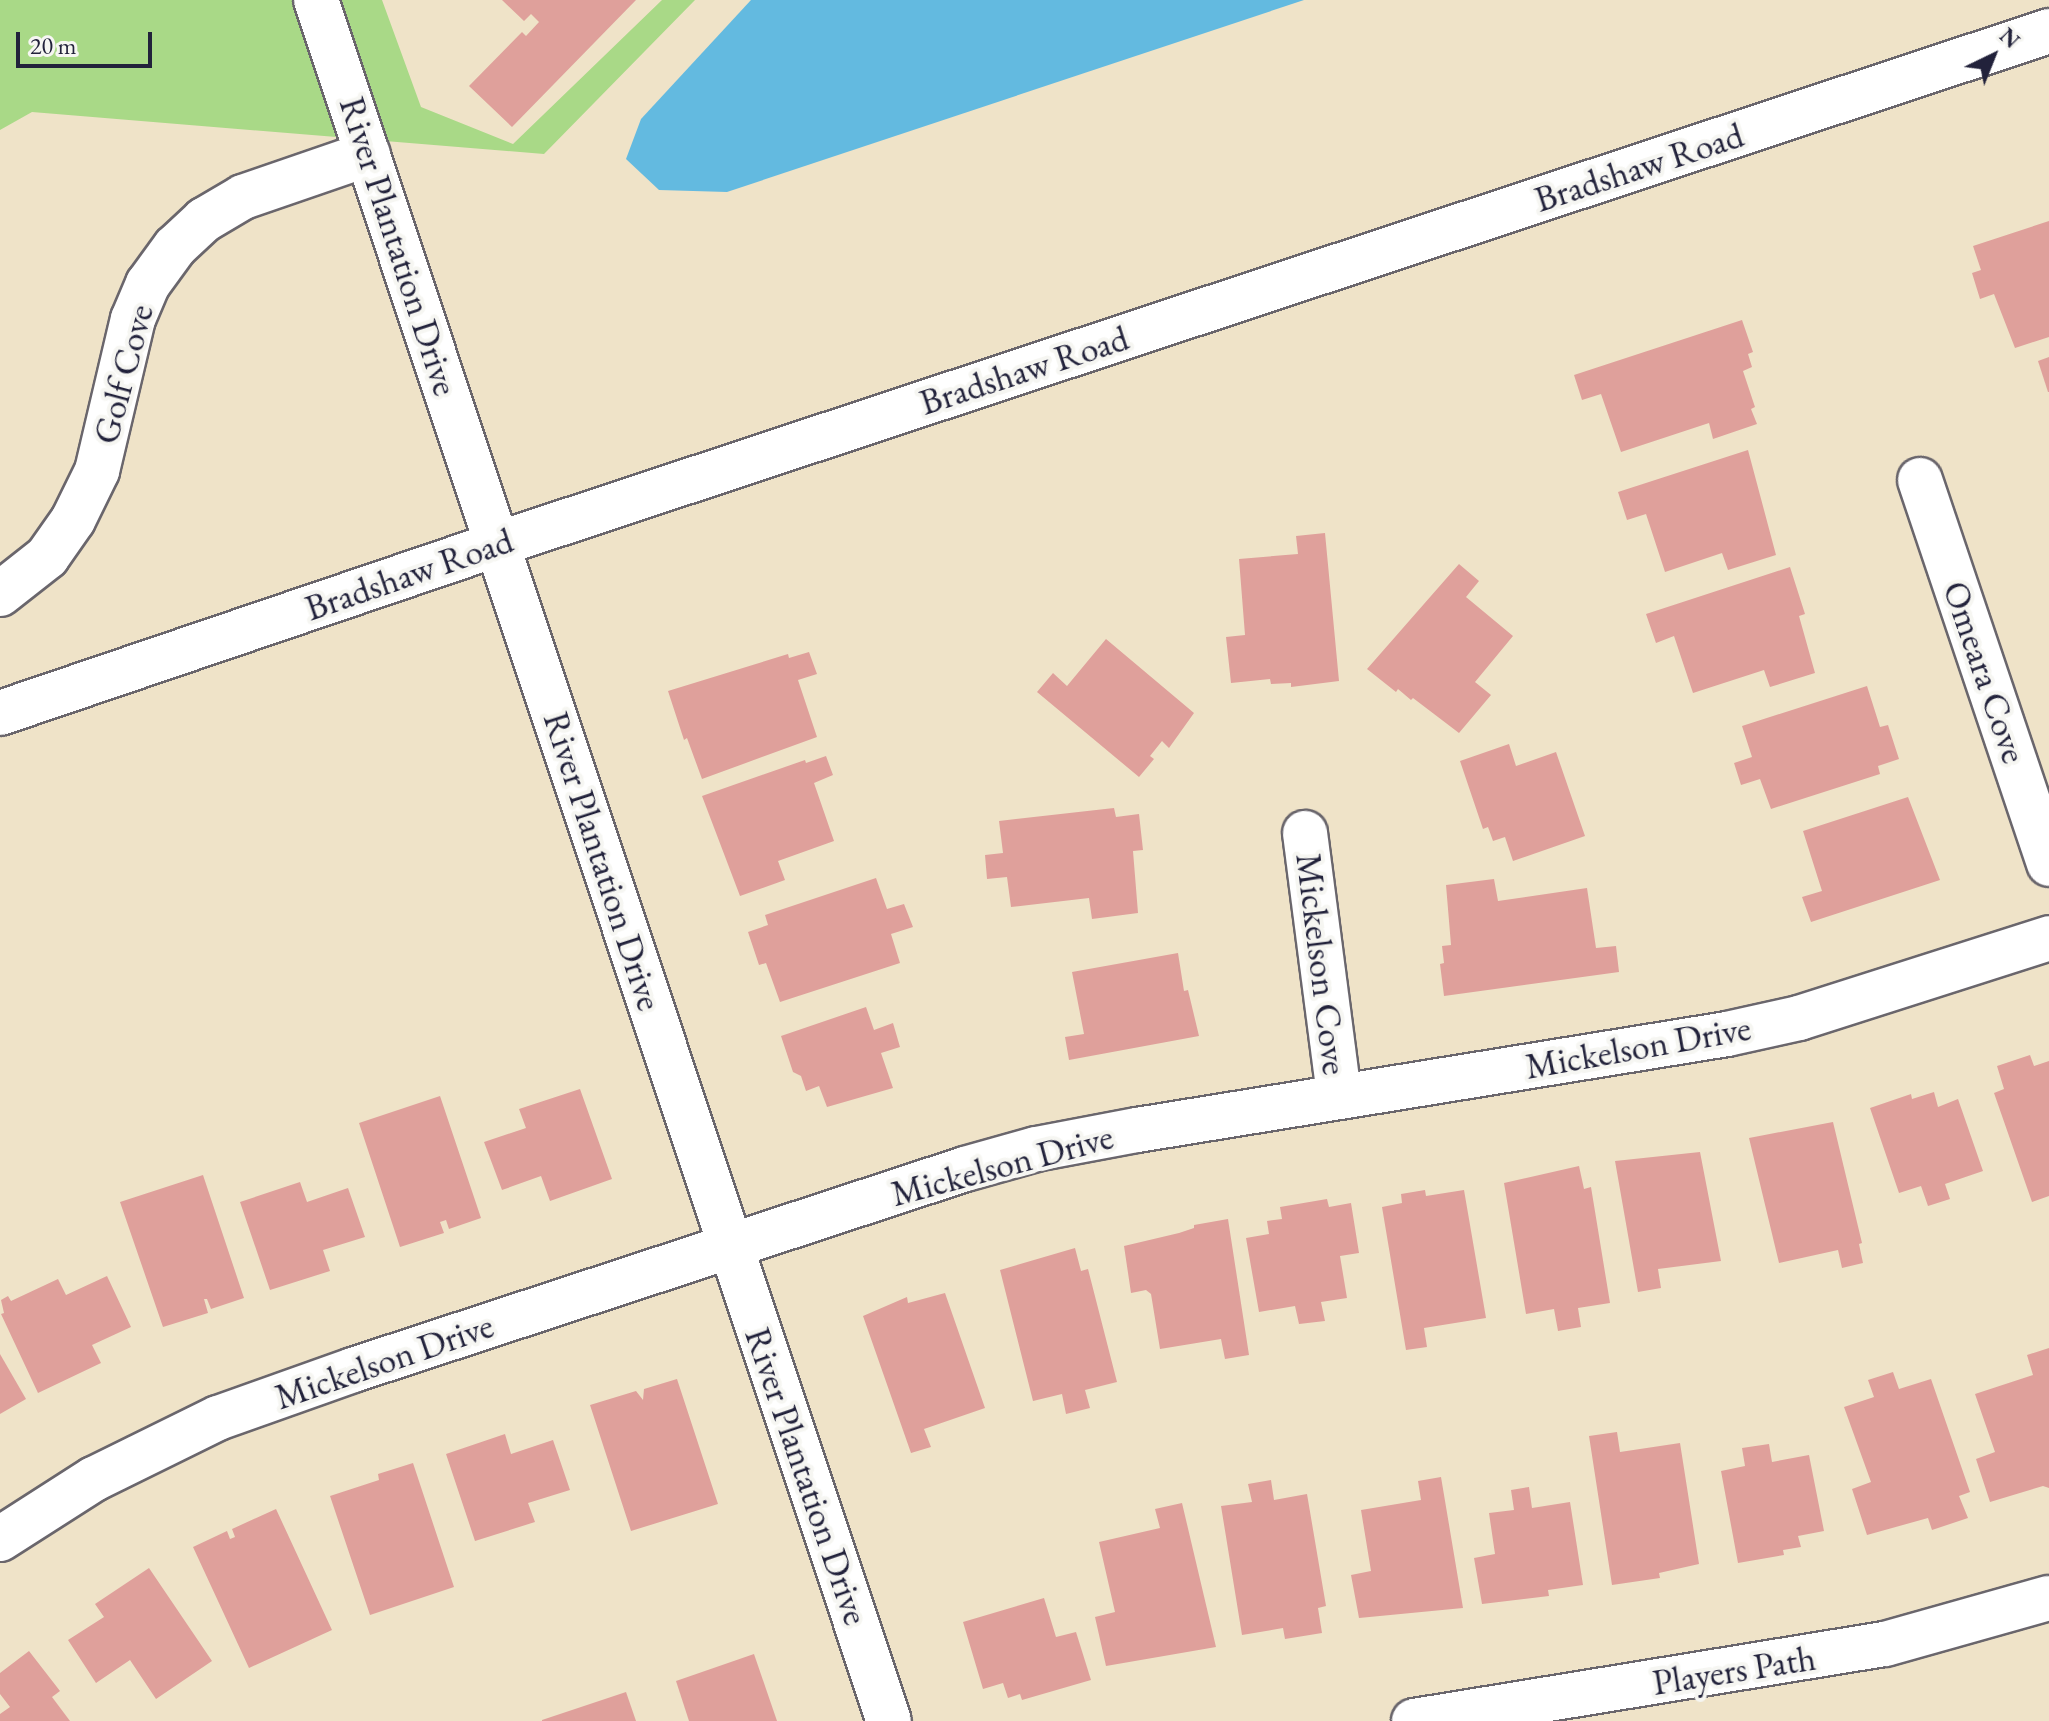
<!DOCTYPE html>
<style>
body{margin:0}
#map{position:relative;width:2049px;height:1721px;overflow:hidden;background:#efe3c8;font-family:"EB Garamond",serif}
div>[style]{position:absolute}
.green>*{inset:0;background:#a9d987}
.water>*{inset:0;background:#63bae0}
.building>*{inset:0;background:#dfa09b}
.roads{filter:drop-shadow(2px 0 #6a666c) drop-shadow(-2px 0 #6a666c) drop-shadow(0 2px #6a666c) drop-shadow(0 -2px #6a666c)}
.minor>*{height:44px;margin:-22px;padding:0 22px;transform-origin:22px;border-radius:22px;background:#fff}
span{translate:-50% -50%;white-space:nowrap;text-align:center;line-height:1.15;-webkit-text-stroke:8px #f6f6f2;paint-order:stroke}
.street-label{font-size:36px;color:#22223b}
.north{position:absolute;left:1953px;top:16px;width:80px;height:80px;-webkit-text-stroke:6px #f6f6f2;paint-order:stroke;rotate:43deg;font-size:22px;font-weight:700;line-height:32px;text-align:center;color:#22223b}
.north::after{content:'';display:block;margin:auto;width:28px;height:36px;background:#22223b;clip-path:polygon(50% 0,100% 100%,50% 72%,0 100%)}
.scale{position:absolute;left:16px;top:32px;width:136px;height:36px;box-sizing:border-box;border:4px solid #22223b;border-top:0;padding-left:10px;font-size:24px;line-height:28px;white-space:nowrap;color:#22223b;-webkit-text-stroke:6px #f6f6f2;paint-order:stroke}
</style>
<div id="map">
<div class="green">
<div style="clip-path:polygon(0 0,382px 0,421px 107px,513px 144px,662px 0,695px 0,544px 154px,32px 112px,0 130px)"></div>
</div>
<div class="water">
<div style="clip-path:polygon(751px 0,1304px 0,727px 192px,659px 190px,626px 159px,641px 119px)"></div>
</div>
<div class="building">
<div style="clip-path:polygon(502px 0,636px 0,512px 127px,469px 86px,522px 32px,526px 36px,539px 22px,531px 14px,524px 21px)"></div>
<div style="clip-path:polygon(2049px 221px,2049px 337px,2015px 348px,1994px 294px,1980px 299px,1972px 273px,1981px 270px,1973px 246px)"></div>
<div style="clip-path:polygon(1742px 320px,1753px 352px,1748px 354px,1752px 367px,1743px 371px,1755px 407px,1751px 409px,1757px 424px,1713px 439px,1709px 423px,1621px 452px,1601px 394px,1582px 400px,1574px 375px)"></div>
<div style="clip-path:polygon(2049px 357px,2049px 392px,2048px 392px,2038px 361px)"></div>
<div style="clip-path:polygon(1748px 450px,1776px 555px,1728px 570px,1722px 553px,1665px 572px,1646px 514px,1627px 520px,1618px 492px)"></div>
<div style="clip-path:polygon(1325px 533px,1339px 681px,1291px 687px,1291px 683px,1271px 684px,1270px 679px,1231px 683px,1226px 637px,1245px 635px,1239px 559px,1298px 554px,1296px 536px)"></div>
<div style="clip-path:polygon(1459px 564px,1479px 581px,1466px 597px,1513px 636px,1475px 682px,1491px 695px,1459px 733px,1413px 698px,1411px 700px,1398px 689px,1396px 692px,1367px 669px)"></div>
<div style="clip-path:polygon(1790px 567px,1805px 614px,1799px 616px,1815px 673px,1770px 687px,1764px 670px,1693px 693px,1674px 636px,1656px 643px,1646px 614px)"></div>
<div style="clip-path:polygon(1106px 639px,1194px 713px,1169px 748px,1162px 741px,1150px 756px,1154px 759px,1139px 777px,1037px 692px,1053px 673px,1067px 686px)"></div>
<div style="clip-path:polygon(809px 652px,817px 674px,798px 680px,817px 737px,702px 779px,687px 738px,684px 740px,668px 691px,788px 654px,789px 658px)"></div>
<div style="clip-path:polygon(1867px 686px,1880px 727px,1888px 725px,1899px 759px,1878px 766px,1880px 774px,1771px 809px,1760px 779px,1741px 785px,1734px 763px,1752px 757px,1742px 726px)"></div>
<div style="clip-path:polygon(1509px 744px,1516px 766px,1556px 752px,1585px 836px,1513px 861px,1505px 837px,1493px 841px,1488px 827px,1483px 829px,1460px 761px)"></div>
<div style="clip-path:polygon(826px 756px,833px 775px,814px 783px,834px 841px,778px 861px,785px 880px,740px 896px,702px 796px,805px 760px,806px 763px)"></div>
<div style="clip-path:polygon(1908px 797px,1940px 880px,1811px 922px,1802px 897px,1822px 891px,1803px 831px)"></div>
<div style="clip-path:polygon(1114px 808px,1116px 817px,1139px 814px,1143px 850px,1133px 851px,1138px 913px,1092px 919px,1089px 898px,1011px 907px,1007px 877px,987px 879px,985px 855px,1003px 853px,999px 821px)"></div>
<div style="clip-path:polygon(876px 878px,887px 909px,904px 904px,913px 927px,891px 934px,900px 963px,780px 1002px,766px 963px,759px 965px,748px 932px,768px 925px,765px 915px)"></div>
<div style="clip-path:polygon(1494px 879px,1498px 901px,1587px 888px,1596px 948px,1616px 946px,1619px 972px,1444px 996px,1440px 964px,1444px 963px,1442px 946px,1451px 945px,1446px 885px)"></div>
<div style="clip-path:polygon(1178px 953px,1184px 991px,1188px 990px,1199px 1036px,1069px 1060px,1065px 1037px,1084px 1034px,1072px 972px)"></div>
<div style="clip-path:polygon(866px 1007px,874px 1030px,893px 1023px,900px 1047px,881px 1053px,893px 1088px,827px 1107px,819px 1086px,806px 1091px,801px 1076px,793px 1072px,781px 1036px)"></div>
<div style="clip-path:polygon(2030px 1055px,2034px 1066px,2049px 1061px,2049px 1196px,2032px 1202px,1994px 1093px,2004px 1089px,1997px 1066px)"></div>
<div style="clip-path:polygon(580px 1089px,612px 1179px,550px 1201px,541px 1176px,502px 1190px,484px 1142px,526px 1128px,519px 1109px)"></div>
<div style="clip-path:polygon(1934px 1092px,1938px 1107px,1958px 1099px,1983px 1171px,1945px 1184px,1950px 1199px,1928px 1206px,1921px 1186px,1899px 1193px,1870px 1108px,1911px 1094px,1912px 1099px)"></div>
<div style="clip-path:polygon(440px 1096px,481px 1218px,449px 1229px,446px 1220px,440px 1222px,444px 1233px,400px 1247px,359px 1123px)"></div>
<div style="clip-path:polygon(1833px 1122px,1862px 1243px,1859px 1244px,1863px 1263px,1842px 1268px,1838px 1250px,1779px 1263px,1749px 1138px)"></div>
<div style="clip-path:polygon(1700px 1152px,1721px 1261px,1658px 1269px,1661px 1288px,1638px 1292px,1615px 1161px)"></div>
<div style="clip-path:polygon(1579px 1166px,1584px 1189px,1591px 1187px,1610px 1303px,1578px 1308px,1581px 1327px,1558px 1331px,1554px 1309px,1526px 1314px,1504px 1183px)"></div>
<div style="clip-path:polygon(203px 1175px,244px 1298px,211px 1309px,207px 1299px,204px 1299px,208px 1313px,163px 1327px,120px 1202px)"></div>
<div style="clip-path:polygon(300px 1182px,307px 1202px,348px 1188px,365px 1237px,323px 1250px,330px 1271px,270px 1290px,240px 1202px)"></div>
<div style="clip-path:polygon(1425px 1190px,1426px 1196px,1464px 1190px,1486px 1318px,1424px 1328px,1427px 1347px,1406px 1350px,1382px 1207px,1402px 1203px,1401px 1194px)"></div>
<div style="clip-path:polygon(1327px 1199px,1329px 1207px,1351px 1203px,1359px 1253px,1340px 1256px,1347px 1298px,1321px 1302px,1325px 1321px,1299px 1324px,1295px 1306px,1259px 1312px,1246px 1238px,1269px 1234px,1267px 1221px,1282px 1219px,1280px 1207px)"></div>
<div style="clip-path:polygon(1228px 1219px,1249px 1355px,1225px 1359px,1221px 1339px,1160px 1349px,1151px 1294px,1146px 1290px,1131px 1293px,1124px 1246px,1179px 1233px,1194px 1228px,1194px 1225px)"></div>
<div style="clip-path:polygon(1075px 1248px,1081px 1271px,1088px 1269px,1117px 1382px,1085px 1390px,1090px 1408px,1066px 1414px,1062px 1394px,1033px 1401px,1000px 1270px)"></div>
<div style="clip-path:polygon(107px 1276px,131px 1327px,92px 1345px,101px 1363px,38px 1393px,1px 1314px,4px 1313px,1px 1300px,8px 1296px,11px 1301px,58px 1279px,66px 1295px)"></div>
<div style="clip-path:polygon(945px 1293px,985px 1408px,924px 1429px,931px 1447px,911px 1453px,863px 1316px,907px 1297px,908px 1303px)"></div>
<div style="clip-path:polygon(2049px 1348px,2049px 1488px,2043px 1486px,1990px 1502px,1976px 1459px,1995px 1452px,1975px 1394px,2033px 1375px,2027px 1355px)"></div>
<div style="clip-path:polygon(0 1354px,26px 1399px,0 1414px)"></div>
<div style="clip-path:polygon(1893px 1372px,1899px 1389px,1931px 1379px,1970px 1492px,1959px 1496px,1968px 1518px,1932px 1530px,1928px 1518px,1867px 1535px,1852px 1489px,1871px 1482px,1844px 1407px,1874px 1397px,1868px 1380px)"></div>
<div style="clip-path:polygon(677px 1379px,718px 1504px,631px 1531px,590px 1405px,636px 1391px,643px 1400px,644px 1389px)"></div>
<div style="clip-path:polygon(1617px 1432px,1620px 1452px,1680px 1443px,1699px 1564px,1659px 1573px,1660px 1578px,1612px 1585px,1589px 1436px)"></div>
<div style="clip-path:polygon(505px 1434px,511px 1454px,553px 1440px,570px 1490px,528px 1503px,535px 1522px,475px 1541px,446px 1454px)"></div>
<div style="clip-path:polygon(1769px 1444px,1772px 1462px,1809px 1455px,1824px 1531px,1798px 1536px,1801px 1547px,1783px 1550px,1784px 1555px,1738px 1563px,1721px 1471px,1745px 1466px,1742px 1448px)"></div>
<div style="clip-path:polygon(413px 1463px,454px 1587px,370px 1615px,330px 1496px,379px 1480px,378px 1474px)"></div>
<div style="clip-path:polygon(1441px 1477px,1463px 1608px,1359px 1618px,1351px 1575px,1371px 1571px,1361px 1510px,1421px 1500px,1418px 1481px)"></div>
<div style="clip-path:polygon(1271px 1480px,1274px 1500px,1307px 1494px,1326px 1606px,1318px 1608px,1322px 1633px,1285px 1639px,1283px 1628px,1242px 1635px,1221px 1506px,1252px 1502px,1248px 1484px)"></div>
<div style="clip-path:polygon(1529px 1487px,1532px 1508px,1570px 1502px,1583px 1585px,1548px 1590px,1549px 1596px,1482px 1604px,1474px 1558px,1495px 1554px,1489px 1513px,1514px 1510px,1511px 1490px)"></div>
<div style="clip-path:polygon(1182px 1503px,1216px 1647px,1106px 1666px,1095px 1617px,1115px 1612px,1099px 1542px,1160px 1528px,1155px 1509px)"></div>
<div style="clip-path:polygon(276px 1509px,332px 1630px,249px 1668px,193px 1547px,227px 1531px,230px 1539px,235px 1537px,232px 1529px)"></div>
<div style="clip-path:polygon(149px 1568px,212px 1661px,156px 1699px,130px 1660px,96px 1683px,68px 1640px,104px 1617px,95px 1604px)"></div>
<div style="clip-path:polygon(1044px 1598px,1056px 1637px,1076px 1632px,1091px 1680px,1022px 1700px,1020px 1694px,1008px 1698px,1003px 1683px,983px 1689px,963px 1622px)"></div>
<div style="clip-path:polygon(29px 1651px,60px 1691px,52px 1697px,70px 1721px,0 1721px,0 1714px,10px 1707px,0 1694px,0 1673px)"></div>
<div style="clip-path:polygon(754px 1654px,777px 1721px,689px 1721px,676px 1681px)"></div>
<div style="clip-path:polygon(626px 1692px,636px 1721px,542px 1721px,542px 1720px)"></div>
</div>
<div class="roads">
<div class="minor">
<div style="left:316px;top:0;width:1814px;rotate:71.59deg"></div>
<div style="left:1920px;top:480px;width:405px;rotate:71.4deg"></div>
<div style="left:0;top:594px;width:60px;rotate:-38.2deg"></div>
<div style="left:47px;top:557px;width:45px;rotate:-54.9deg"></div>
<div style="left:73px;top:520px;width:55px;rotate:-63.9deg"></div>
<div style="left:97px;top:471px;width:156px;rotate:-76.7deg"></div>
<div style="left:133px;top:319px;width:38px;rotate:-67deg"></div>
<div style="left:148px;top:284px;width:46px;rotate:-53.9deg"></div>
<div style="left:175px;top:247px;width:40px;rotate:-43deg"></div>
<div style="left:204px;top:220px;width:45px;rotate:-30.5deg"></div>
<div style="left:243px;top:197px;width:132px;rotate:-19deg"></div>
<div style="left:0;top:713px;width:526px;rotate:-18.75deg"></div>
<div style="left:498px;top:544px;width:1634px;rotate:-18.3deg"></div>
<div style="left:1305px;top:833px;width:265px;rotate:82.6deg"></div>
<div style="left:0;top:1539px;width:112px;rotate:-32.6deg"></div>
<div style="left:94px;top:1479px;width:138px;rotate:-26.2deg"></div>
<div style="left:218px;top:1418px;width:143px;rotate:-19.6deg"></div>
<div style="left:353px;top:1370px;width:644px;rotate:-18.18deg"></div>
<div style="left:965px;top:1169px;width:74px;rotate:-15.7deg"></div>
<div style="left:1036px;top:1149px;width:103px;rotate:-10.7deg"></div>
<div style="left:1137px;top:1130px;width:598px;rotate:-9.24deg"></div>
<div style="left:1727px;top:1034px;width:74px;rotate:-12.5deg"></div>
<div style="left:1799px;top:1018px;width:262px;rotate:-17.7deg"></div>
<div style="left:1414px;top:1721px;width:477px;rotate:-9.3deg"></div>
<div style="left:1885px;top:1644px;width:170px;rotate:-15.7deg"></div>
</div>
</div>
<div class="street-label">
<span style="left:1639px;top:167px;rotate:-18deg">Bradshaw Road</span>
<span style="left:399px;top:246px;rotate:72deg">River Plantation Drive</span>
<span style="left:1024px;top:370px;rotate:-18deg">Bradshaw Road</span>
<span style="left:123px;top:374px;rotate:-75deg">Golf Cove</span>
<span style="left:409px;top:574px;rotate:-19deg">Bradshaw Road</span>
<span style="left:1985px;top:672px;rotate:71deg">Omeara Cove</span>
<span style="left:603px;top:861px;rotate:72deg">River Plantation Drive</span>
<span style="left:1322px;top:964px;rotate:83deg">Mickelson Cove</span>
<span style="left:1638px;top:1047px;rotate:-10deg">Mickelson Drive</span>
<span style="left:1002px;top:1165px;rotate:-15deg">Mickelson Drive</span>
<span style="left:384px;top:1361px;rotate:-19deg">Mickelson Drive</span>
<span style="left:807px;top:1476px;rotate:71deg">River Plantation Drive</span>
<span style="left:1734px;top:1670px;rotate:-9deg">Players Path</span>
</div>
<div class="north">N</div>
<div class="scale">20 m</div>
</div>
